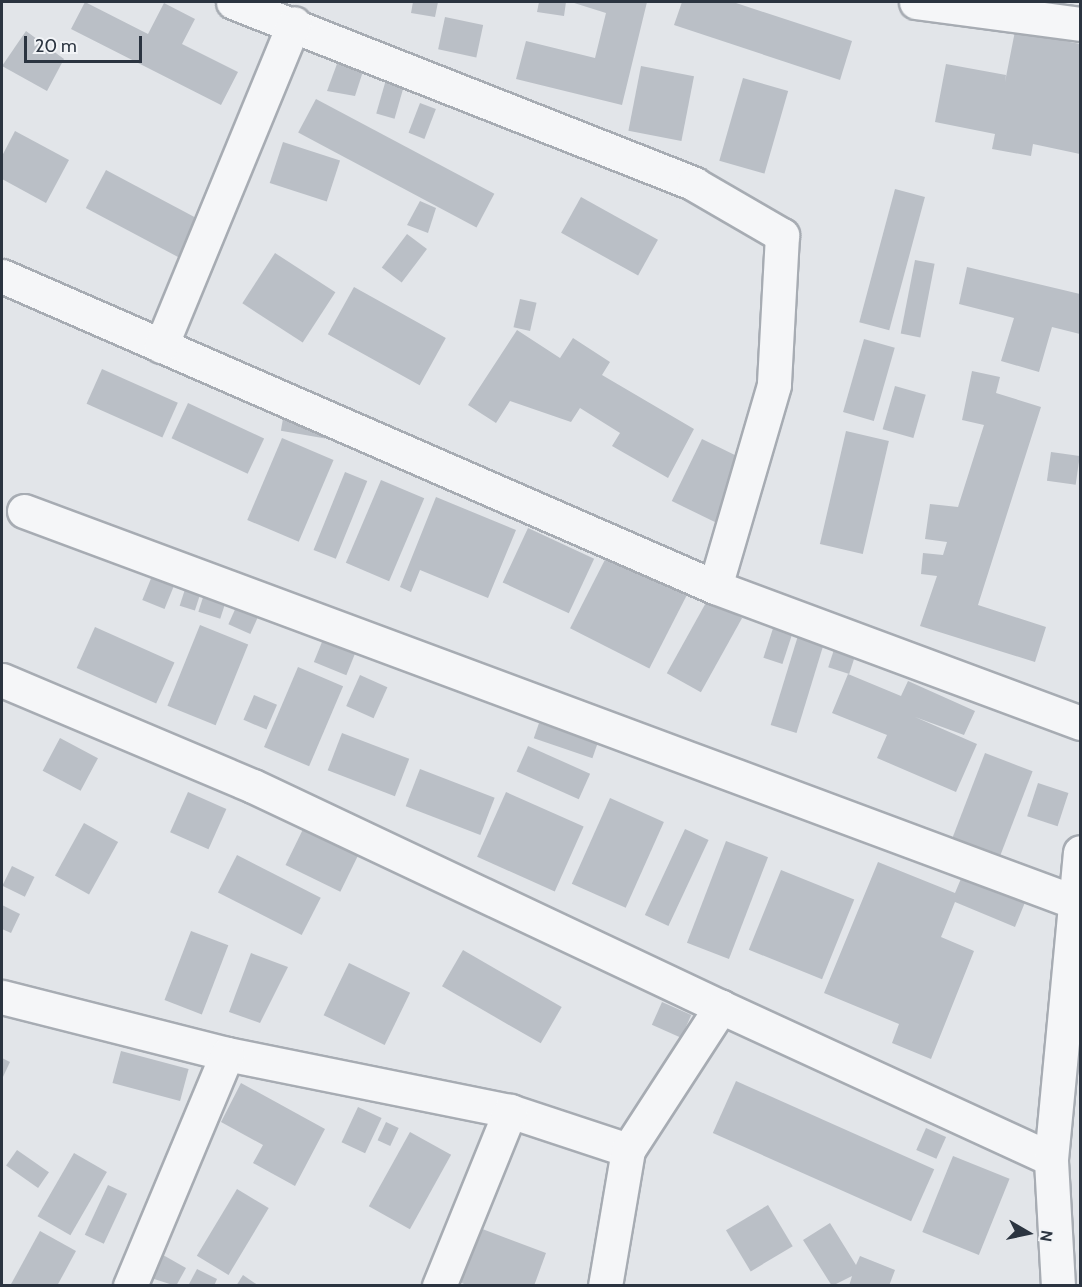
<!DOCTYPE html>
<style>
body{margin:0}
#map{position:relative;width:1082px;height:1287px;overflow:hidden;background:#e2e5e9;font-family:Cabin,sans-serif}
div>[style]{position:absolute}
.building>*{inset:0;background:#babfc6;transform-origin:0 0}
.roads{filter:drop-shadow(2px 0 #a7acb3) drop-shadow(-2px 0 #a7acb3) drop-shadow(0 2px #a7acb3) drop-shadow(0 -2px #a7acb3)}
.minor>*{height:33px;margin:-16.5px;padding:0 16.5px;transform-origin:16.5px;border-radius:16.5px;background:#f5f6f8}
span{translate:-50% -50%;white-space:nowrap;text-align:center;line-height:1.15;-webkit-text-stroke:6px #f2f4f7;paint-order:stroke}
.frame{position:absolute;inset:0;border:3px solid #2b3440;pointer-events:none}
.north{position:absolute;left:998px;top:1203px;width:60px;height:60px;-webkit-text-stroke:4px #f2f4f7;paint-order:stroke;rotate:99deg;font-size:16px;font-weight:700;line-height:24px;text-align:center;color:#2b3440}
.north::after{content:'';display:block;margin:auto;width:21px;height:27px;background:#2b3440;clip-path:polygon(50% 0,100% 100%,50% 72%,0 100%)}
.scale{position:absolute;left:24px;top:36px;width:118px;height:27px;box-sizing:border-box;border:3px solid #2b3440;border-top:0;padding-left:8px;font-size:18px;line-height:21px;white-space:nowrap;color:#2b3440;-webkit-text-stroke:4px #f2f4f7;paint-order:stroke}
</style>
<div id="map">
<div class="building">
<div style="clip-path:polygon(85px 2px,148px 34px,164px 3px,195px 19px,182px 44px,238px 72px,221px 105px,71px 29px)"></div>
<div style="clip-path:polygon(413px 2px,438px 2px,435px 17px,411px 13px)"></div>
<div style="clip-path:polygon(539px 2px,566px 2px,564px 16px,537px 12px)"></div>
<div style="clip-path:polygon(571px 2px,647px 2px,622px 105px,516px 79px,526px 41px,595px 58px,606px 13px)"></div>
<div style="clip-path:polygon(682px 2px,733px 2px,852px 41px,840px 80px,674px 25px)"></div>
<div style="left:445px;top:17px;width:39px;height:33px;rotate:12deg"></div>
<div style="clip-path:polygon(26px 31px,64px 59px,47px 91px,2px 66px)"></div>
<div style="clip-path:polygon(1015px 31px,1080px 44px,1080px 154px,1033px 144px,1031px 156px,992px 149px,995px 134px,935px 122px,946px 64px,1006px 75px,1005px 82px)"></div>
<div style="clip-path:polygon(341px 53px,368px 56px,355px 96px,327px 91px)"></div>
<div style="left:641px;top:66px;width:54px;height:66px;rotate:11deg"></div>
<div style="left:387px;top:76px;width:19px;height:39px;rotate:16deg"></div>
<div style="left:743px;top:78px;width:47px;height:86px;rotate:16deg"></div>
<div style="left:316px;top:99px;width:202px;height:38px;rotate:28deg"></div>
<div style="left:420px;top:103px;width:17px;height:32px;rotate:21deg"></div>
<div style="clip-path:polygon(15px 131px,69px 160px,46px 203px,2px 179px,2px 156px)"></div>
<div style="left:283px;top:142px;width:60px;height:43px;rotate:18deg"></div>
<div style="left:106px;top:170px;width:106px;height:43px;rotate:28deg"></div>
<div style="left:895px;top:189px;width:31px;height:138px;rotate:15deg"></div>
<div style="left:581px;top:197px;width:88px;height:41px;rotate:29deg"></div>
<div style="clip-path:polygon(420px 201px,436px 208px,428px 233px,407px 225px)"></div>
<div style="left:407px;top:234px;width:25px;height:42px;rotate:37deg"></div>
<div style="left:275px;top:253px;width:72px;height:60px;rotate:33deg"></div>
<div style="left:915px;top:260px;width:20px;height:75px;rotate:11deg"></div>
<div style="clip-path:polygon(967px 267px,1080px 294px,1080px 334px,1052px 327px,1039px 372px,1001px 361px,1014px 318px,959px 304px)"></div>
<div style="left:354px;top:287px;width:105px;height:54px;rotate:29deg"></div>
<div style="left:520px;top:299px;width:17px;height:29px;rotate:13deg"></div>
<div style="clip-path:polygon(517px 330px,560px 358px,573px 338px,610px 362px,602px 375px,694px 429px,668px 478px,612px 446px,620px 433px,580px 408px,571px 422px,510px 401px,496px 423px,468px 405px)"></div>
<div style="left:864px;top:339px;width:32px;height:76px;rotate:16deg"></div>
<div style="left:102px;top:369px;width:83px;height:38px;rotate:24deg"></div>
<div style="clip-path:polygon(972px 371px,1000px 377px,996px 393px,1041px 407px,978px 605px,1046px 627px,1035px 662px,920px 626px,937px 576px,921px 574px,923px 553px,943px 555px,947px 542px,925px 539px,930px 504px,958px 507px,984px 425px,962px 420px)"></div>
<div style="left:895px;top:386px;width:32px;height:45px;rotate:16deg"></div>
<div style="left:188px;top:403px;width:84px;height:39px;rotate:25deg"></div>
<div style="left:284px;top:413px;width:45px;height:18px;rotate:10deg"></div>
<div style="left:846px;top:431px;width:44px;height:116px;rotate:13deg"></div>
<div style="left:282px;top:438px;width:56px;height:89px;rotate:23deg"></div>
<div style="left:702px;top:439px;width:48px;height:69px;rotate:26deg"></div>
<div style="left:1051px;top:452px;width:29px;height:29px;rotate:8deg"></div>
<div style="left:345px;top:472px;width:24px;height:84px;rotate:22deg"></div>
<div style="left:381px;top:480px;width:47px;height:90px;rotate:23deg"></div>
<div style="clip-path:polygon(436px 497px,516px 530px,488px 598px,420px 570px,411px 592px,400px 587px)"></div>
<div style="left:528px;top:528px;width:73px;height:60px;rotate:25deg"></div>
<div style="left:615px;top:540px;width:89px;height:99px;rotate:27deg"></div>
<div style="left:152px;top:576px;width:24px;height:26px;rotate:22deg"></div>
<div style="left:188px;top:580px;width:16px;height:27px;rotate:18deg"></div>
<div style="left:207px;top:585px;width:23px;height:28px;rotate:18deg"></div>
<div style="left:241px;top:596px;width:24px;height:31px;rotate:24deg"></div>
<div style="left:708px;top:599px;width:39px;height:85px;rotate:29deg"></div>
<div style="left:777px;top:616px;width:20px;height:44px;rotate:18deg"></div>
<div style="left:804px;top:616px;width:27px;height:114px;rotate:17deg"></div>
<div style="left:200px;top:625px;width:52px;height:87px;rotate:22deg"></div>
<div style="left:95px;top:627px;width:87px;height:45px;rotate:24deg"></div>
<div style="left:840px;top:631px;width:22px;height:38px;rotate:18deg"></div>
<div style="left:324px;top:637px;width:35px;height:27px;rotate:22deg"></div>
<div style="left:298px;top:667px;width:49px;height:87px;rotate:23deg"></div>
<div style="clip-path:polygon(848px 674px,901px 696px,908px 681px,975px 711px,964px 735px,915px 717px,977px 744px,956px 792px,877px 758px,887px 735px,832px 713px)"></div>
<div style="left:360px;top:675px;width:30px;height:34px;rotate:24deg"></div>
<div style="left:254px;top:695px;width:25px;height:27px;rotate:23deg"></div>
<div style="left:539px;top:723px;width:62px;height:16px;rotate:19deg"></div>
<div style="left:342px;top:733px;width:72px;height:40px;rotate:21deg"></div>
<div style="left:60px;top:738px;width:43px;height:37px;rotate:28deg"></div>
<div style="left:528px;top:746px;width:68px;height:28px;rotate:24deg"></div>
<div style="left:985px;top:753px;width:51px;height:94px;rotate:21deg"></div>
<div style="left:420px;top:769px;width:80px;height:40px;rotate:21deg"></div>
<div style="left:1038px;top:783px;width:32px;height:35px;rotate:18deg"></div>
<div style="left:188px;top:792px;width:42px;height:44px;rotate:24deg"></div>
<div style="left:506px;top:792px;width:85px;height:71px;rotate:24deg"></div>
<div style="left:610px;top:798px;width:59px;height:94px;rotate:24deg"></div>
<div style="left:307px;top:821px;width:61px;height:49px;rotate:26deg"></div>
<div style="left:84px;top:823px;width:39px;height:60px;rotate:29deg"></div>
<div style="left:685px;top:829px;width:26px;height:95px;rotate:25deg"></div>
<div style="left:726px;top:841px;width:45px;height:109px;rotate:21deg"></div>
<div style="left:237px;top:855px;width:94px;height:42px;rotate:27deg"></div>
<div style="clip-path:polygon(878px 862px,955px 893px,965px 869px,1028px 895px,1015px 927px,955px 902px,941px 937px,974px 951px,931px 1059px,892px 1043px,899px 1024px,824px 993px)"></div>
<div style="left:12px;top:866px;width:25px;height:22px;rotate:26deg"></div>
<div style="left:781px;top:870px;width:79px;height:86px;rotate:22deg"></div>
<div style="clip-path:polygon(2px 905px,20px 914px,11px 933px,2px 929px)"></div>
<div style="left:191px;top:931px;width:40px;height:74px;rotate:21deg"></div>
<div style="left:463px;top:950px;width:114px;height:42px;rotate:30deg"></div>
<div style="clip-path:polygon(251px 953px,288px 967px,260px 1023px,229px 1012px)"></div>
<div style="left:349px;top:963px;width:68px;height:58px;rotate:26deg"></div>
<div style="left:662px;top:1002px;width:32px;height:25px;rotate:24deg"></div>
<div style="left:121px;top:1051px;width:70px;height:33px;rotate:15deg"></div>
<div style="clip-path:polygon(2px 1058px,10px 1062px,2px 1079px)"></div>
<div style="left:736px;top:1081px;width:217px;height:57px;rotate:24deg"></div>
<div style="clip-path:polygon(241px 1083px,325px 1129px,295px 1186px,253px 1163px,263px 1145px,221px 1122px)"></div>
<div style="left:358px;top:1107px;width:26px;height:39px;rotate:25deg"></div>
<div style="left:386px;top:1122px;width:14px;height:20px;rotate:25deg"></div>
<div style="left:926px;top:1128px;width:22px;height:24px;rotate:24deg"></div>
<div style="left:410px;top:1132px;width:47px;height:85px;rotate:29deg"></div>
<div style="left:17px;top:1150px;width:39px;height:19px;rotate:35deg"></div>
<div style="left:74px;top:1153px;width:38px;height:73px;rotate:30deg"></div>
<div style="left:953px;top:1156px;width:61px;height:82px;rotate:22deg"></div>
<div style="left:108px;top:1185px;width:21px;height:55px;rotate:25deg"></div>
<div style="left:237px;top:1189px;width:37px;height:78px;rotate:31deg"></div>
<div style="left:768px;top:1205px;width:48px;height:49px;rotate:59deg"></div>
<div style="clip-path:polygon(830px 1223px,856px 1265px,860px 1256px,895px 1270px,889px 1286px,849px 1286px,852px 1276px,832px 1286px,803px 1240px)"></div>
<div style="clip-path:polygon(477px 1227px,546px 1253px,534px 1286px,469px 1286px,457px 1281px)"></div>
<div style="clip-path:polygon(40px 1231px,76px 1251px,57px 1286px,10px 1286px)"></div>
<div style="clip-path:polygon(163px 1255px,186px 1268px,176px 1286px,151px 1278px)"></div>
<div style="clip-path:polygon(197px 1269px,217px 1279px,214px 1286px,188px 1286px)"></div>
<div style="clip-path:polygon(243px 1275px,259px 1286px,236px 1286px)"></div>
</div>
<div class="roads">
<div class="minor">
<div style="left:233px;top:2px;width:496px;rotate:21.5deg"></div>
<div style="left:694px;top:184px;width:102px;rotate:30.1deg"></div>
<div style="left:782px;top:235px;width:150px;rotate:93.1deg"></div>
<div style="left:774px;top:385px;width:210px;rotate:106.3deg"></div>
<div style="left:916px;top:2px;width:165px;rotate:7.6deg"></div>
<div style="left:2px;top:276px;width:778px;rotate:23.57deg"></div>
<div style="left:715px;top:587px;width:390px;rotate:20.4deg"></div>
<div style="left:161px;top:346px;width:349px;rotate:-67.6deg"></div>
<div style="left:24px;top:511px;width:1127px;rotate:20.41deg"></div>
<div style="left:2px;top:680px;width:272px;rotate:22.9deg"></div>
<div style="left:253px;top:786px;width:518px;rotate:25.28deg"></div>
<div style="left:2px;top:997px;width:232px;rotate:14.2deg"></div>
<div style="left:227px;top:1054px;width:289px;rotate:11.4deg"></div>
<div style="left:510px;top:1111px;width:124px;rotate:18.3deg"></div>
<div style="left:130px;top:1286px;width:251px;rotate:-67.3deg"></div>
<div style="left:439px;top:1286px;width:189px;rotate:-67.9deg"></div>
<div style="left:605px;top:1286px;width:138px;rotate:-80.4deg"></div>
<div style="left:628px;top:1150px;width:171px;rotate:-57deg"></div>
<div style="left:721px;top:1007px;width:363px;rotate:24.7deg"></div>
<div style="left:1058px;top:1286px;width:127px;rotate:-93.2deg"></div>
<div style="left:1051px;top:1159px;width:308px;rotate:-84.6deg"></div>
</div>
</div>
<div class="frame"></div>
<div class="north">N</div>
<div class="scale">20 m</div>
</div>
